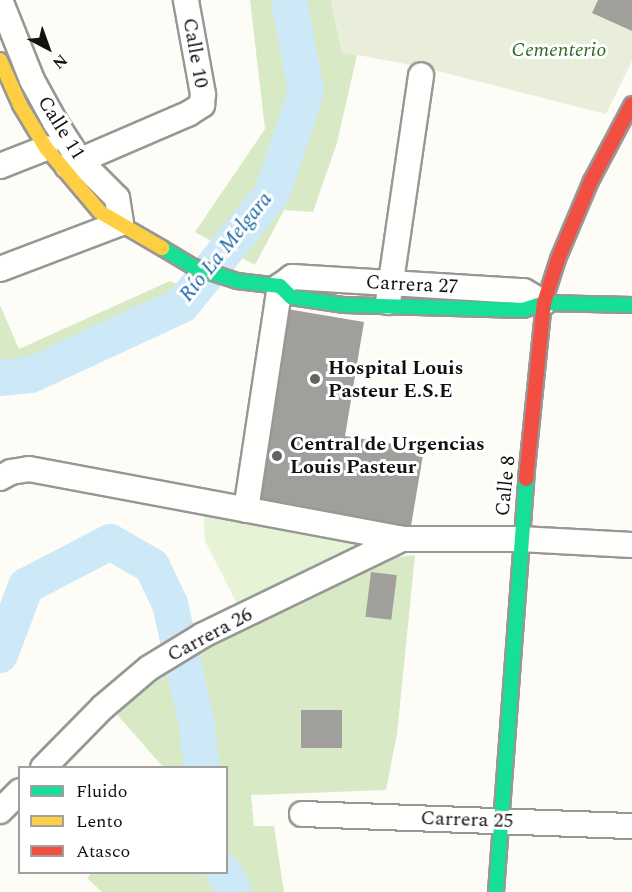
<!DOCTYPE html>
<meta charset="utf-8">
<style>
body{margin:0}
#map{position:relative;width:632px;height:892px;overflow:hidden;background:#fdfcf7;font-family:Spectral,serif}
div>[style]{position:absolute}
.green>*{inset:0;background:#e7f3d7}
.forest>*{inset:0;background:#d8eac5}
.cemetery>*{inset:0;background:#e9eedb}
.river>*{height:36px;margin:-18px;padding:0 18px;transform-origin:18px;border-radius:18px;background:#cde8f7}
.building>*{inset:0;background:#a19f9c;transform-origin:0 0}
.roads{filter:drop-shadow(2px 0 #979795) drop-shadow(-2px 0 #979795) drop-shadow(0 2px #979795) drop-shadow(0 -2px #979795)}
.street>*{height:24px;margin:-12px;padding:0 12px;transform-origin:12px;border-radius:12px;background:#fffffe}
.fast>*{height:14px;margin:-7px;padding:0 7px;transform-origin:7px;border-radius:7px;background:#16e098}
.slow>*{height:14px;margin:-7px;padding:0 7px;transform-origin:7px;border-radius:7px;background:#ffcf43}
.jam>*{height:14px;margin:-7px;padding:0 7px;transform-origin:7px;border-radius:7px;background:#f24e42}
.dots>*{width:16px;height:16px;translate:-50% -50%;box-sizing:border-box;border:3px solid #fff;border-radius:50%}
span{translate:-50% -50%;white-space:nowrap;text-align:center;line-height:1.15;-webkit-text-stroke:6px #fff;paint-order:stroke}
.park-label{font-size:20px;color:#2f6b1f;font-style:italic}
.street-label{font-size:20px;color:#111}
.poi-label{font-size:20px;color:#111;font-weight:700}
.left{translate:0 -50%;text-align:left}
.water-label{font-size:21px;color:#1768a6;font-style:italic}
.legend{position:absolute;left:18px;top:766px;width:210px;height:108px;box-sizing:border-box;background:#fff;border:2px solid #a0a0a0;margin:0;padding:8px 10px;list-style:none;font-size:18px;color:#111}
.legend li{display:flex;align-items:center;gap:12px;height:30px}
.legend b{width:30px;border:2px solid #a0a0a0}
.north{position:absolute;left:18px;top:18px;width:60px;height:60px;-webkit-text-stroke:4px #fff;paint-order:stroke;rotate:139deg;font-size:16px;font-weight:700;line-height:24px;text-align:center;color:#111}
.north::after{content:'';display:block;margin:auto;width:21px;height:27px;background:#111;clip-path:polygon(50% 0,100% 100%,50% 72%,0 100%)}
</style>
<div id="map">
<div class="green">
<div style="clip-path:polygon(203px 508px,367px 544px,237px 604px,205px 541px)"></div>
</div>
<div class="forest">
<div style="clip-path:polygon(250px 0,331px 0,342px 52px,357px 55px,337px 143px,313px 212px,284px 210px,255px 265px,195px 232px,265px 129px)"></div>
<div style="clip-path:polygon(170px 281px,187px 289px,180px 298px,32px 369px,0 371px,0 305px,19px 349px)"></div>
<div style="clip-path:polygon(415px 555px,397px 734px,386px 790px,251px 795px,254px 826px,274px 826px,284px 892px,240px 892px,227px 863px,226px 768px,209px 767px,186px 655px,374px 560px)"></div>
<div style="clip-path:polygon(176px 663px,186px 705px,195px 767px,163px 767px,113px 710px)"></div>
<div style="clip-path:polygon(93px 872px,217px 873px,226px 892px,102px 892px,87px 878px)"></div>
</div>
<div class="cemetery">
<div style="clip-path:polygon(331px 0,598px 0,592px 13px,632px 31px,632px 61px,606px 114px,422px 67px,342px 52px)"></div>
</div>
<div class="river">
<div style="left:0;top:378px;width:31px;rotate:-6deg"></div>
<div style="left:31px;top:375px;width:166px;rotate:-24.9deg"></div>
<div style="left:182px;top:305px;width:144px;rotate:-51.2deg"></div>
<div style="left:272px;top:193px;width:107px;rotate:-71.4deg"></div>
<div style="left:306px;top:92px;width:94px;rotate:-100.5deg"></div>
<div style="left:0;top:655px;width:74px;rotate:-69.4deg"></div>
<div style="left:26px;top:586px;width:95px;rotate:-27.6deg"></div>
<div style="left:110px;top:542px;width:48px;rotate:29.7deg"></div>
<div style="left:152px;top:566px;width:42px;rotate:64.7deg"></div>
<div style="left:170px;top:604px;width:119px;rotate:77.4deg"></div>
<div style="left:196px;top:720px;width:48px;rotate:82.9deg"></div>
<div style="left:224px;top:872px;width:22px;rotate:63deg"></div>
</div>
<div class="building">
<div style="clip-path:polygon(598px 0,632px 0,632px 31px,592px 13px)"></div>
<div style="clip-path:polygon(287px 309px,364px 322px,345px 436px,424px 449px,411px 526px,255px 500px)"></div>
<div style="left:371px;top:572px;width:26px;height:45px;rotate:7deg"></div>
<div style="left:301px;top:710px;width:41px;height:38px"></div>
</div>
<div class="roads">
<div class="street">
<div style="left:0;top:166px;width:49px;rotate:-21.4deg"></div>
<div style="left:67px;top:166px;width:132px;rotate:-23.3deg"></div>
<div style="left:188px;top:114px;width:17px;rotate:-33deg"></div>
<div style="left:202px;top:105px;width:11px;rotate:-85deg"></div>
<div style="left:203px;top:94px;width:96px;rotate:-100.3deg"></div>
<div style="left:0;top:269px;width:129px;rotate:-20.8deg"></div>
<div style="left:121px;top:223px;width:25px;rotate:-99deg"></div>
<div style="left:117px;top:198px;width:52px;rotate:-135deg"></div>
<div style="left:80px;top:161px;width:46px;rotate:-122.7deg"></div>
<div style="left:55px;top:122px;width:48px;rotate:-118.7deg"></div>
<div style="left:32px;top:80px;width:86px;rotate:-111.8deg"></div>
<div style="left:388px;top:302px;width:229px;rotate:-81.7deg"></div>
<div style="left:0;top:478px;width:13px;rotate:-29deg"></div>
<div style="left:11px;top:472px;width:18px;rotate:-9deg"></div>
<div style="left:29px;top:469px;width:380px;rotate:10.6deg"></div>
<div style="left:402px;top:539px;width:118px"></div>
<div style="left:520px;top:539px;width:112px;rotate:3.1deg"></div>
<div style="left:246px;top:510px;width:227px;rotate:-81.4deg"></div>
<div style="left:280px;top:286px;width:15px;rotate:-37deg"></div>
<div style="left:292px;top:277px;width:232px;rotate:3.5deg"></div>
<div style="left:524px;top:291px;width:23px;rotate:31deg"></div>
<div style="left:43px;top:768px;width:86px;rotate:-45.5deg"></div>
<div style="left:103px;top:707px;width:60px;rotate:-40.3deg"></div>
<div style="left:149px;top:668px;width:63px;rotate:-31.4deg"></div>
<div style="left:203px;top:635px;width:221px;rotate:-25.8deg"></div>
<div style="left:0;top:811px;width:28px;rotate:-45deg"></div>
<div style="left:302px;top:814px;width:330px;rotate:2.1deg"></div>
</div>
<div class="fast">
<div style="left:162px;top:248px;width:37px;rotate:31deg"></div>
<div style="left:194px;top:267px;width:45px;rotate:18deg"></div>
<div style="left:237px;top:281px;width:43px;rotate:6.6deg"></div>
<div style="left:280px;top:286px;width:16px;rotate:45deg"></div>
<div style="left:291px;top:297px;width:54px;rotate:8.6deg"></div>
<div style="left:344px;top:305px;width:179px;rotate:1.6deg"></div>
<div style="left:523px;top:310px;width:22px;rotate:-18deg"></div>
<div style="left:544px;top:303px;width:88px;rotate:1.3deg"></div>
<div style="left:496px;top:892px;width:414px;rotate:-85.8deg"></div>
</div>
<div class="slow">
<div style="left:0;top:60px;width:49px;rotate:66deg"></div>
<div style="left:20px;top:105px;width:50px;rotate:58.8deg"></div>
<div style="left:46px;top:148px;width:84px;rotate:49.8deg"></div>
<div style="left:100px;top:212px;width:72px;rotate:30.1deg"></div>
</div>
<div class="jam">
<div style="left:526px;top:479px;width:177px;rotate:-84.2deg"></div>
<div style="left:544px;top:303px;width:46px;rotate:-72.3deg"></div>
<div style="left:558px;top:259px;width:85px;rotate:-67.1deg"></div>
<div style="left:591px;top:181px;width:87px;rotate:-62deg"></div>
</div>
</div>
<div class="dots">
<div style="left:315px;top:379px;background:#646362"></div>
<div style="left:277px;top:456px;background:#646362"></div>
</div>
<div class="park-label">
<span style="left:559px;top:50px">Cementerio</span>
</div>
<div class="street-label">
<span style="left:195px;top:53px;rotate:80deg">Calle 10</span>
<span style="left:61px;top:128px;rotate:58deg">Calle 11</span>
<span style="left:412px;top:285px;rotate:3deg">Carrera 27</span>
<span style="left:506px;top:486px;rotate:-84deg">Calle 8</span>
<span style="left:210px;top:635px;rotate:-28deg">Carrera 26</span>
<span style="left:467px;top:820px;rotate:2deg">Carrera 25</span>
</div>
<div class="poi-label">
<span class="left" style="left:328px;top:380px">Hospital Louis<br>Pasteur E.S.E</span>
<span class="left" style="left:290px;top:456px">Central de Urgencias<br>Louis Pasteur</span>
</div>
<div class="water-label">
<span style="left:226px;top:247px;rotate:-51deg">Río La Melgara</span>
</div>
<ul class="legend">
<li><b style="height:8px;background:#16e098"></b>Fluido</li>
<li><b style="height:8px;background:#ffcf43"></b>Lento</li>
<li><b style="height:8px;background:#f24e42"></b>Atasco</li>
</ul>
<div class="north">N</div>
</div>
